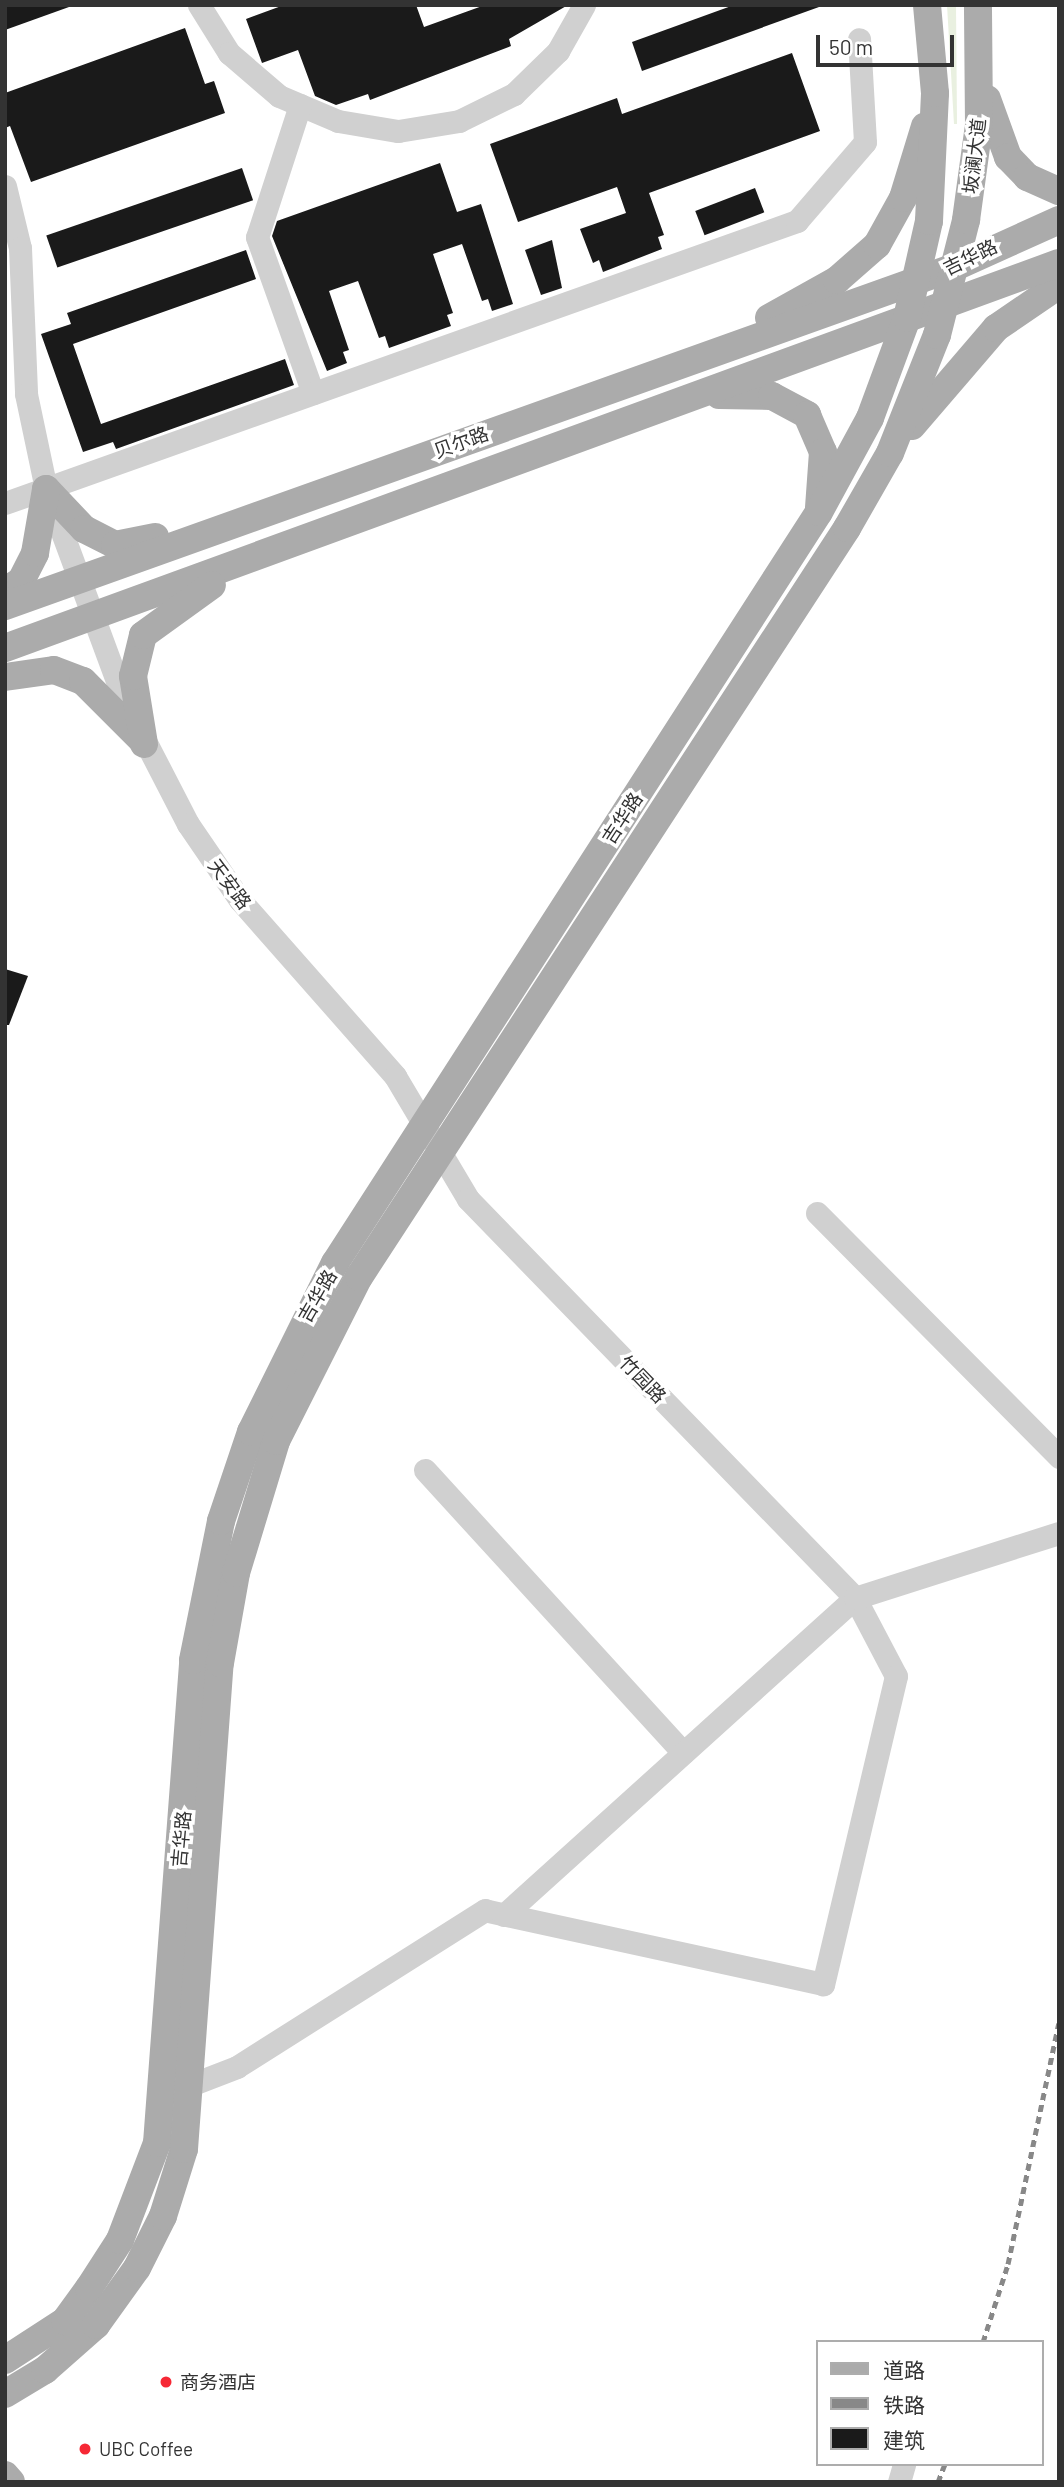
<!DOCTYPE html>
<meta charset="utf-8">
<style>
body{margin:0}
#map{position:relative;width:1064px;height:2487px;overflow:hidden;background:#fff;font-family:Barlow,"Noto Sans SC",sans-serif}
div>[style]{position:absolute}
.green>*{inset:0;background:#e9f0e0}
.building>*{inset:0;background:#1a1a1a;transform-origin:0 0}
.minor>*{height:23px;margin:-11.5px;padding:0 11.5px;transform-origin:11.5px;border-radius:11.5px;background:#d0d0d0}
.major>*{height:28px;margin:-14px;padding:0 14px;transform-origin:14px;border-radius:14px;background:#ababab}
.rail>*{height:5px;margin-top:-2.5px;transform-origin:0;background:repeating-linear-gradient(90deg,#888 0 7px,transparent 0 12px)}
.dots>*{width:19px;height:19px;translate:-50% -50%;box-sizing:border-box;border:4px solid #fff;border-radius:50%}
span{translate:-50% -50%;white-space:nowrap;text-align:center;line-height:1.15;-webkit-text-stroke:7px #fff;paint-order:stroke}
.street-label{font-size:19px;color:#333}
.poi-label{font-size:19px;color:#333}
.left{translate:0 -50%;text-align:left}
.frame{position:absolute;inset:0;border:7px solid #333;pointer-events:none}
.legend{position:absolute;left:816px;top:2340px;width:228px;height:126px;box-sizing:border-box;background:#fff;border:2px solid #adadad;margin:0;padding:9px 12px;list-style:none;font-size:21px;color:#333}
.legend li{display:flex;align-items:center;gap:14px;height:35px}
.legend b{width:35px;border:2px solid #adadad}
.scale{position:absolute;left:816px;top:35px;width:138px;height:32px;box-sizing:border-box;border:4px solid #333;border-top:0;padding-left:9px;font-size:21px;line-height:24px;white-space:nowrap;color:#333;-webkit-text-stroke:5px #fff;paint-order:stroke}
</style>
<div id="map">
<div class="green">
<div style="clip-path:polygon(947px 5px,956px 5px,957px 124px,954px 124px)"></div>
</div>
<div class="building">
<div style="clip-path:polygon(5px 5px,69px 5px,69px 7px,5px 30px)"></div>
<div style="clip-path:polygon(284px 5px,416px 5px,424px 27px,485px 5px,568px 5px,509px 39px,511px 46px,370px 100px,368px 94px,336px 105px,315px 96px,298px 50px,262px 63px,246px 19px)"></div>
<div style="clip-path:polygon(734px 5px,819px 7px,642px 71px,632px 42px)"></div>
<div style="clip-path:polygon(185px 28px,205px 84px,214px 81px,225px 113px,31px 182px,10px 126px,5px 128px,5px 93px)"></div>
<div style="clip-path:polygon(792px 53px,820px 131px,649px 193px,664px 235px,658px 237px,662px 249px,603px 272px,599px 260px,593px 263px,580px 229px,626px 213px,617px 187px,518px 222px,490px 144px,617px 98px,622px 114px)"></div>
<div style="clip-path:polygon(440px 163px,457px 212px,481px 204px,513px 304px,492px 311px,488px 299px,482px 301px,462px 244px,433px 254px,453px 313px,447px 315px,451px 326px,389px 348px,385px 336px,379px 338px,358px 281px,329px 291px,349px 350px,343px 352px,347px 363px,327px 371px,272px 236px,277px 221px)"></div>
<div style="left:242px;top:168px;width:34px;height:207px;rotate:71deg"></div>
<div style="left:755px;top:188px;width:26px;height:64px;rotate:69deg"></div>
<div style="clip-path:polygon(552px 240px,562px 288px,541px 295px,525px 250px)"></div>
<div style="clip-path:polygon(246px 250px,256px 279px,73px 344px,101px 424px,285px 359px,294px 385px,116px 449px,113px 442px,83px 452px,41px 334px,71px 324px,67px 313px)"></div>
<div style="clip-path:polygon(5px 969px,28px 976px,9px 1025px,5px 1025px)"></div>
</div>
<div class="minor">
<div style="left:199px;top:5px;width:57px;rotate:58deg"></div>
<div style="left:229px;top:53px;width:66px;rotate:40.7deg"></div>
<div style="left:279px;top:96px;width:64px;rotate:23deg"></div>
<div style="left:338px;top:121px;width:61px;rotate:9.5deg"></div>
<div style="left:398px;top:131px;width:62px;rotate:-9.3deg"></div>
<div style="left:459px;top:121px;width:61px;rotate:-26.1deg"></div>
<div style="left:514px;top:94px;width:62px;rotate:-44.3deg"></div>
<div style="left:558px;top:51px;width:53px;rotate:-60.5deg"></div>
<div style="left:300px;top:105px;width:139px;rotate:108deg"></div>
<div style="left:257px;top:237px;width:166px;rotate:70.3deg"></div>
<div style="left:5px;top:186px;width:64px;rotate:76.4deg"></div>
<div style="left:20px;top:248px;width:146px;rotate:87.6deg"></div>
<div style="left:26px;top:394px;width:97px;rotate:78.1deg"></div>
<div style="left:46px;top:489px;width:227px;rotate:69.7deg"></div>
<div style="left:125px;top:702px;width:137px;rotate:62.7deg"></div>
<div style="left:188px;top:824px;width:92px;rotate:55.6deg"></div>
<div style="left:240px;top:900px;width:235px;rotate:48.6deg"></div>
<div style="left:395px;top:1076px;width:143px;rotate:59.3deg"></div>
<div style="left:468px;top:1199px;width:556px;rotate:45.87deg"></div>
<div style="left:855px;top:1598px;width:88px;rotate:62.3deg"></div>
<div style="left:896px;top:1676px;width:317px;rotate:103.3deg"></div>
<div style="left:823px;top:1984px;width:346px;rotate:-167.7deg"></div>
<div style="left:485px;top:1910px;width:294px;rotate:147.7deg"></div>
<div style="left:237px;top:2067px;width:50px;rotate:159deg"></div>
<div style="left:5px;top:503px;width:841px;rotate:-19.6deg"></div>
<div style="left:797px;top:221px;width:104px;rotate:-49.3deg"></div>
<div style="left:865px;top:142px;width:103px;rotate:-93.3deg"></div>
<div style="left:817px;top:1213px;width:344px;rotate:45.2deg"></div>
<div style="left:425px;top:1470px;width:383px;rotate:47.6deg"></div>
<div style="left:504px;top:1915px;width:473px;rotate:-42.1deg"></div>
<div style="left:855px;top:1598px;width:214px;rotate:-17.7deg"></div>
<div style="left:899px;top:2482px;width:19px;rotate:-74deg"></div>
</div>
<div class="major">
<div style="left:987px;top:99px;width:62px;rotate:70.1deg"></div>
<div style="left:1008px;top:157px;width:28px;rotate:46deg"></div>
<div style="left:1027px;top:177px;width:35px;rotate:24deg"></div>
<div style="left:769px;top:318px;width:78px;rotate:-29.2deg"></div>
<div style="left:837px;top:280px;width:53px;rotate:-41.2deg"></div>
<div style="left:877px;top:245px;width:54px;rotate:-61deg"></div>
<div style="left:903px;top:198px;width:75px;rotate:-73deg"></div>
<div style="left:719px;top:395px;width:53px;rotate:1.1deg"></div>
<div style="left:772px;top:396px;width:40px;rotate:28deg"></div>
<div style="left:807px;top:415px;width:40px;rotate:66.6deg"></div>
<div style="left:823px;top:452px;width:56px;rotate:94.1deg"></div>
<div style="left:912px;top:426px;width:129px;rotate:-49.4deg"></div>
<div style="left:996px;top:328px;width:76px;rotate:-34.3deg"></div>
<div style="left:46px;top:489px;width:55px;rotate:46.5deg"></div>
<div style="left:84px;top:529px;width:35px;rotate:27deg"></div>
<div style="left:115px;top:545px;width:41px;rotate:-11.3deg"></div>
<div style="left:5px;top:591px;width:19px;rotate:-32deg"></div>
<div style="left:21px;top:581px;width:31px;rotate:-63deg"></div>
<div style="left:35px;top:553px;width:65px;rotate:-80.2deg"></div>
<div style="left:5px;top:606px;width:1009px;rotate:-19.64deg"></div>
<div style="left:955px;top:267px;width:114px;rotate:-24.3deg"></div>
<div style="left:5px;top:648px;width:1122px;rotate:-20.07deg"></div>
<div style="left:5px;top:677px;width:49px;rotate:-8.1deg"></div>
<div style="left:54px;top:670px;width:31px;rotate:21deg"></div>
<div style="left:83px;top:681px;width:81px;rotate:45deg"></div>
<div style="left:144px;top:744px;width:69px;rotate:-99.2deg"></div>
<div style="left:133px;top:676px;width:42px;rotate:-76.3deg"></div>
<div style="left:143px;top:635px;width:85px;rotate:-35.9deg"></div>
<div style="left:5px;top:2360px;width:72px;rotate:-33deg"></div>
<div style="left:65px;top:2321px;width:41px;rotate:-54deg"></div>
<div style="left:89px;top:2288px;width:57px;rotate:-57.1deg"></div>
<div style="left:120px;top:2240px;width:104px;rotate:-69.1deg"></div>
<div style="left:157px;top:2143px;width:484px;rotate:-85.7deg"></div>
<div style="left:193px;top:1660px;width:142px;rotate:-78.6deg"></div>
<div style="left:221px;top:1521px;width:94px;rotate:-71.4deg"></div>
<div style="left:251px;top:1432px;width:189px;rotate:-63.6deg"></div>
<div style="left:335px;top:1263px;width:893px;rotate:-57.2deg"></div>
<div style="left:819px;top:512px;width:107px;rotate:-61.5deg"></div>
<div style="left:870px;top:418px;width:107px;rotate:-69.7deg"></div>
<div style="left:907px;top:318px;width:99px;rotate:-77.2deg"></div>
<div style="left:929px;top:221px;width:128px;rotate:-87.3deg"></div>
<div style="left:935px;top:93px;width:88px;rotate:-95.2deg"></div>
<div style="left:5px;top:2394px;width:47px;rotate:-31deg"></div>
<div style="left:45px;top:2370px;width:68px;rotate:-41.4deg"></div>
<div style="left:96px;top:2325px;width:70px;rotate:-54.3deg"></div>
<div style="left:137px;top:2268px;width:58px;rotate:-63.4deg"></div>
<div style="left:163px;top:2216px;width:70px;rotate:-72.6deg"></div>
<div style="left:184px;top:2149px;width:487px;rotate:-85.8deg"></div>
<div style="left:220px;top:1663px;width:91px;rotate:-79.9deg"></div>
<div style="left:236px;top:1573px;width:138px;rotate:-73.1deg"></div>
<div style="left:276px;top:1441px;width:184px;rotate:-63.2deg"></div>
<div style="left:359px;top:1277px;width:894px;rotate:-56.91deg"></div>
<div style="left:847px;top:528px;width:86px;rotate:-60.2deg"></div>
<div style="left:890px;top:453px;width:127px;rotate:-68.3deg"></div>
<div style="left:937px;top:335px;width:119px;rotate:-75.8deg"></div>
<div style="left:966px;top:220px;width:96px;rotate:-82.2deg"></div>
<div style="left:979px;top:125px;width:120px;rotate:-90.5deg"></div>
<div style="left:5px;top:2475px;width:9px;rotate:49deg"></div>
</div>
<div class="rail">
<div style="left:983px;top:2342px;width:82px;rotate:-72.2deg"></div>
<div style="left:1008px;top:2264px;width:246px;rotate:-78.1deg"></div>
<div style="left:938px;top:2482px;width:19px;rotate:-69deg"></div>
</div>
<div class="dots">
<div style="left:166px;top:2382px;background:#f62835"></div>
<div style="left:85px;top:2449px;background:#f62835"></div>
</div>
<div class="street-label">
<span style="left:974px;top:156px;rotate:-83deg">坂澜大道</span>
<span style="left:970px;top:257px;rotate:-26deg">吉华路</span>
<span style="left:461px;top:442px;rotate:-20deg">贝尔路</span>
<span style="left:622px;top:818px;rotate:-57deg">吉华路</span>
<span style="left:230px;top:884px;rotate:53deg">天安路</span>
<span style="left:317px;top:1296px;rotate:-60deg">吉华路</span>
<span style="left:643px;top:1379px;rotate:46deg">竹园路</span>
<span style="left:181px;top:1839px;rotate:-85deg">吉华路</span>
</div>
<div class="poi-label">
<span class="left" style="left:180px;top:2382px">商务酒店</span>
<span class="left" style="left:99px;top:2449px">UBC Coffee</span>
</div>
<div class="frame"></div>
<ul class="legend">
<li><b style="height:9px;background:#ababab"></b>道路</li>
<li><b style="height:9px;background:#888"></b>铁路</li>
<li><b style="height:19px;background:#1a1a1a"></b>建筑</li>
</ul>
<div class="scale">50 m</div>
</div>
